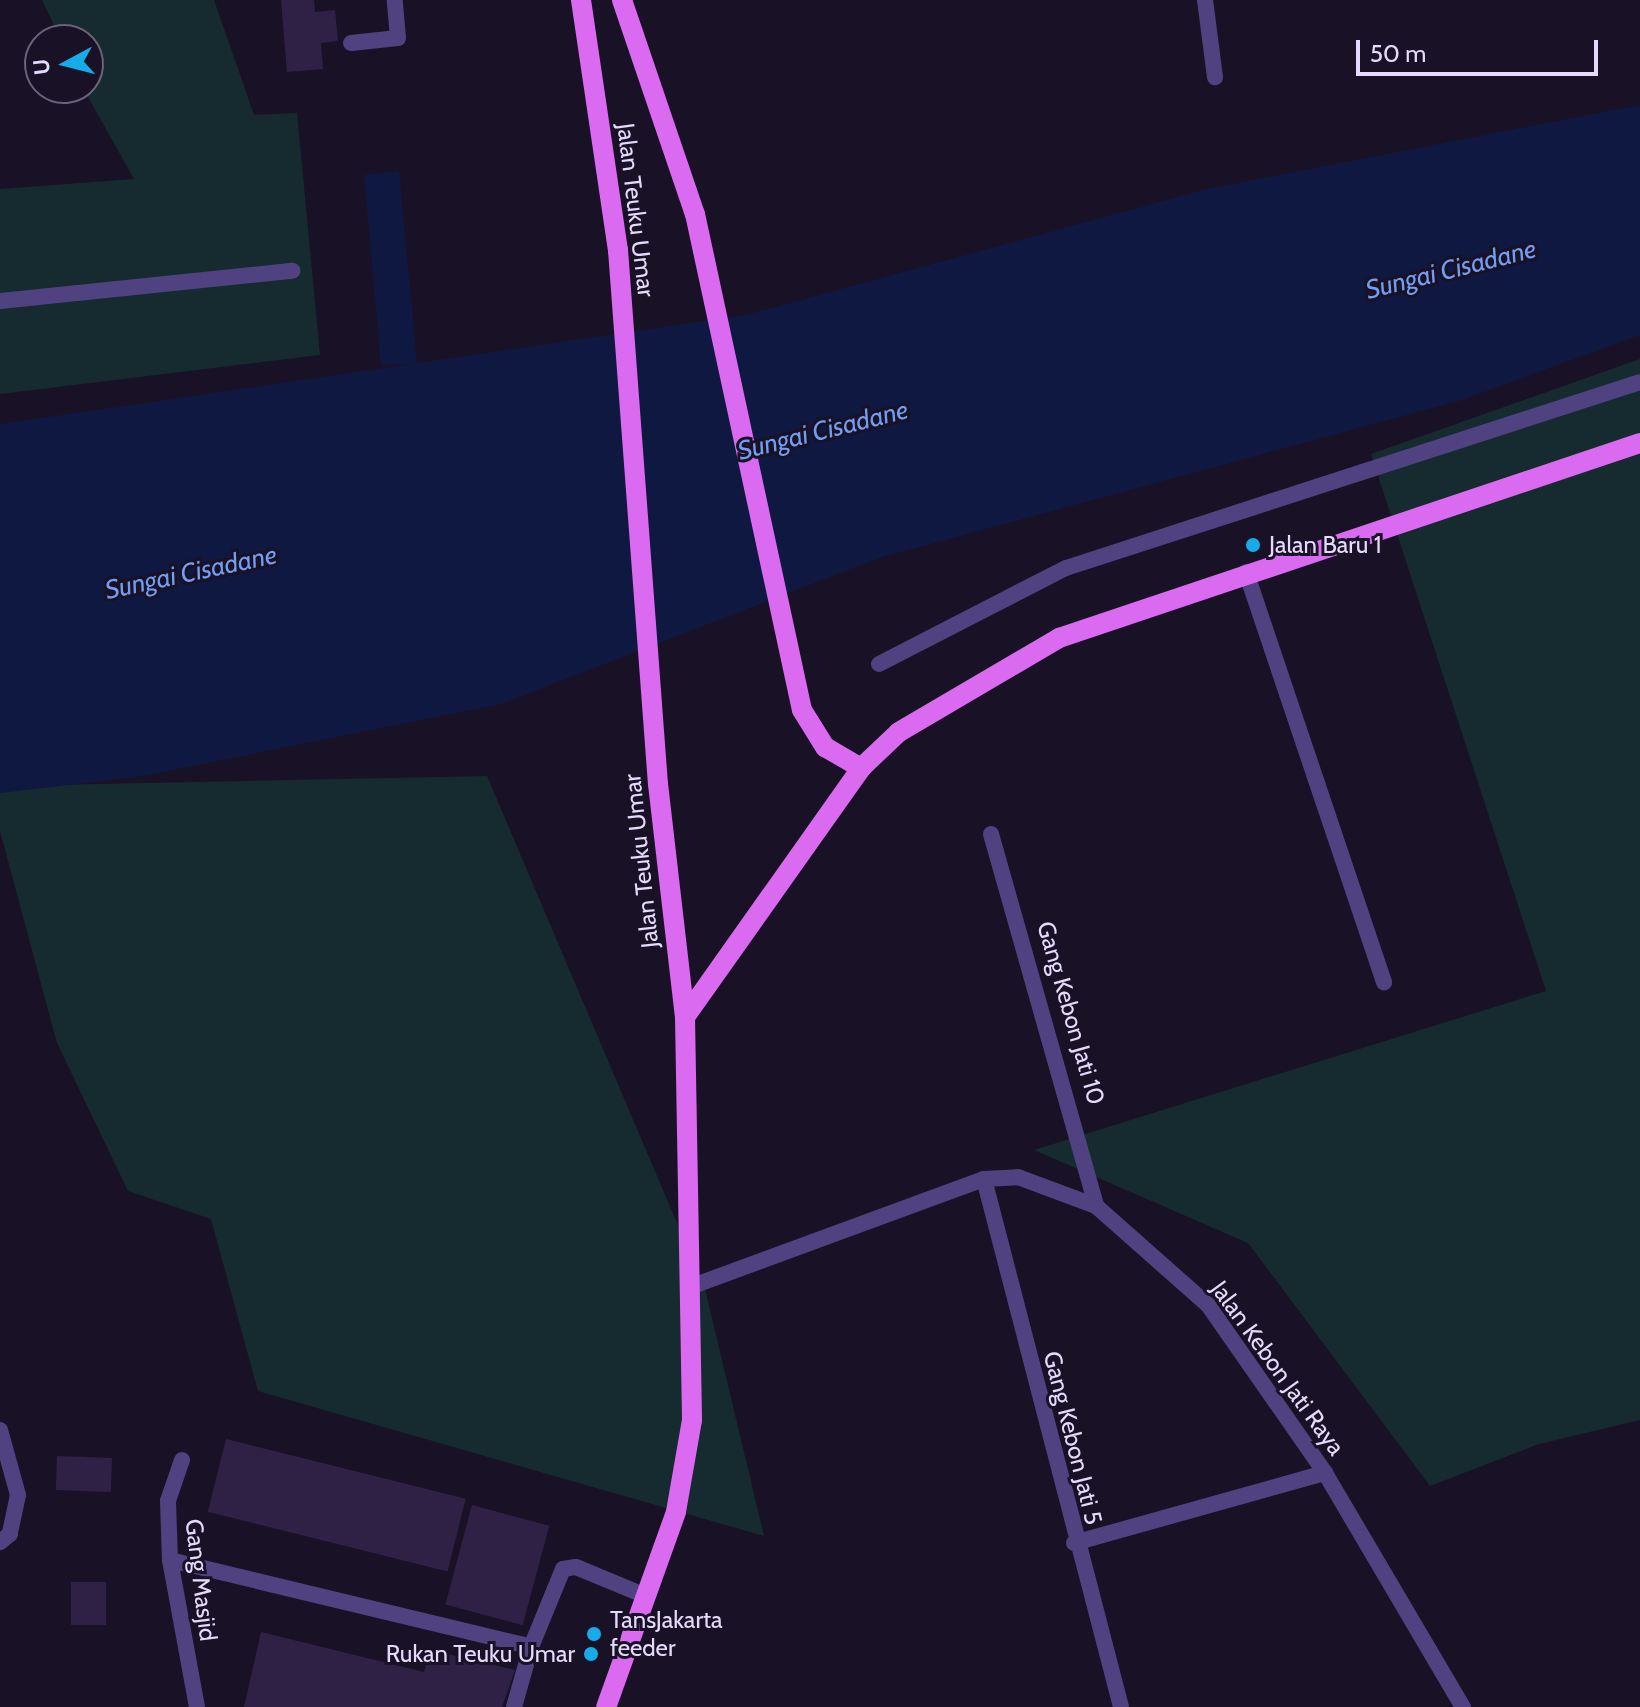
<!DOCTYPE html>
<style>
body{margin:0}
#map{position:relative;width:1640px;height:1707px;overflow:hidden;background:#191226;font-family:Cabin,sans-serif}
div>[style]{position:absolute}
.green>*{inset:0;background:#152b2f}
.water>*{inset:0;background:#0f1841}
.building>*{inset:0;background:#2f2045;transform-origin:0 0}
.service>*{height:16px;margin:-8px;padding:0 8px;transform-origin:8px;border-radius:8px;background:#504181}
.minor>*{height:16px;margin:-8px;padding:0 8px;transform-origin:8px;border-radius:8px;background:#504181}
.primary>*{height:20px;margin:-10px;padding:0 10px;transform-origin:10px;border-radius:10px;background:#da6bf1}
.dots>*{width:22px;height:22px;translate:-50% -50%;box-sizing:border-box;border:4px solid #191226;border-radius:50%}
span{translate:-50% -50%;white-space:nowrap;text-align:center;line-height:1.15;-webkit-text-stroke:6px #191226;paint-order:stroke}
.street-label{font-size:24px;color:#e5dafc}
.poi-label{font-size:24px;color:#e5dafc}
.left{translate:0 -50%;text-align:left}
.right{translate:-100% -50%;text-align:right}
.water-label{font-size:26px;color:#729df2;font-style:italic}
.north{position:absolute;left:24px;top:24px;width:80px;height:80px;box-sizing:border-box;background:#191226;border:2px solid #6b627c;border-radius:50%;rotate:263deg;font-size:22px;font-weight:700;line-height:32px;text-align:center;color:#e5dafc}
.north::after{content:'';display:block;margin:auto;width:28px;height:36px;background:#18abea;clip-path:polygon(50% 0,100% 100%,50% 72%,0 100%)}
.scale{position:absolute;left:1356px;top:40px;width:242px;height:36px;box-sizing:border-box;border:4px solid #e5dafc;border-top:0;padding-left:10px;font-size:24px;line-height:28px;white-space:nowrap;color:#e5dafc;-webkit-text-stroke:6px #191226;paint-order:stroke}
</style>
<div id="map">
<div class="green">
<div style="clip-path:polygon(42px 0,214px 0,254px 115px,297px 113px,320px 355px,0 394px,0 189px,134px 179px,83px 88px,88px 88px,88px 40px,61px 40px)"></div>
<div style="clip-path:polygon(1640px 359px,1640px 1420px,1539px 1444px,1430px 1486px,1248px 1243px,1034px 1150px,1546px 991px,1371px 454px)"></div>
<div style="clip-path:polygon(487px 776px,705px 1289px,764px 1536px,258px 1391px,211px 1219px,128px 1191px,57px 1043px,0 831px,0 786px)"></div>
</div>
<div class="water">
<div style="clip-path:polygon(1640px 105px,1640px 335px,1462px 400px,879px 558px,501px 704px,137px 777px,0 793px,0 424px,413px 364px,381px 365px,364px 175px,399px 171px,417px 363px,746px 315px,1207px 189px)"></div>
</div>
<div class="building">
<div style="clip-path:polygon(281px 0,314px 0,315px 12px,335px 10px,338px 41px,321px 43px,323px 69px,287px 72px)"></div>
<div style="left:226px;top:1439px;width:247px;height:75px;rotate:14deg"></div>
<div style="left:57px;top:1456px;width:55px;height:34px;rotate:2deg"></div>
<div style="left:472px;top:1505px;width:80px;height:103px;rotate:15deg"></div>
<div style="left:71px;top:1582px;width:35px;height:43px"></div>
<div style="clip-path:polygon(261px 1632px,424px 1672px,430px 1650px,515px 1670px,502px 1707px,244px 1707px)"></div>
</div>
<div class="service">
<div style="left:1205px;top:0;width:78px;rotate:82.6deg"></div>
<div style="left:351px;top:43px;width:47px;rotate:-6.1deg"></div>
<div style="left:398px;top:38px;width:38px;rotate:-95deg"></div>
<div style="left:1246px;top:572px;width:433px;rotate:71.4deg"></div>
<div style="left:879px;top:664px;width:210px;rotate:-27.2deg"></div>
<div style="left:1066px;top:568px;width:603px;rotate:-17.95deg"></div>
<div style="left:991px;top:834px;width:387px;rotate:74.2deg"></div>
<div style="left:1074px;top:1543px;width:261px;rotate:-15.6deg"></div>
<div style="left:170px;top:1560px;width:371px;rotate:13.5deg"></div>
<div style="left:531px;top:1647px;width:84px;rotate:-67.7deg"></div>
<div style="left:563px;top:1569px;width:13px;rotate:-9deg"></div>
<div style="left:576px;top:1567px;width:76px;rotate:22.5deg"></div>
<div style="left:514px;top:1707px;width:62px;rotate:-74.2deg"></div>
</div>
<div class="minor">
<div style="left:0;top:301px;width:294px;rotate:-5.9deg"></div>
<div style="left:984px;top:1179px;width:545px;rotate:75.45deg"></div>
<div style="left:690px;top:1287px;width:313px;rotate:-20.2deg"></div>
<div style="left:984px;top:1179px;width:34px;rotate:-3deg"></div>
<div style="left:1018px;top:1177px;width:83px;rotate:20.4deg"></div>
<div style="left:1096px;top:1206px;width:149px;rotate:41.5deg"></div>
<div style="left:1208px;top:1305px;width:205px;rotate:55.1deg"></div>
<div style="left:1325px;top:1473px;width:272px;rotate:59.5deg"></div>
<div style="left:0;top:1430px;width:67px;rotate:74.5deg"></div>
<div style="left:18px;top:1495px;width:40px;rotate:102deg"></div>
<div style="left:10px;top:1534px;width:13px;rotate:141deg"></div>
<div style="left:182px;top:1460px;width:43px;rotate:108.9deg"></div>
<div style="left:168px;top:1501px;width:59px;rotate:88.1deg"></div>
<div style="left:170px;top:1560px;width:149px;rotate:79.6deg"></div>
</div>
<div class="primary">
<div style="left:581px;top:0;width:253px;rotate:81.6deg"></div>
<div style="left:618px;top:250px;width:535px;rotate:85.72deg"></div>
<div style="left:658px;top:784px;width:235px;rotate:83.4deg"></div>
<div style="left:685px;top:1017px;width:403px;rotate:89deg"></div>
<div style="left:692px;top:1420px;width:93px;rotate:99.9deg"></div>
<div style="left:676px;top:1512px;width:207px;rotate:109.7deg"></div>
<div style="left:622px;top:0;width:226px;rotate:71.2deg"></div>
<div style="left:695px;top:214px;width:507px;rotate:77.83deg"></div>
<div style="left:802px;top:710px;width:44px;rotate:58.1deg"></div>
<div style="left:825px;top:747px;width:42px;rotate:30.3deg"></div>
<div style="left:685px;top:1017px;width:305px;rotate:-54.7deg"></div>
<div style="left:861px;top:768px;width:52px;rotate:-43.5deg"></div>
<div style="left:899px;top:732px;width:186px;rotate:-30.4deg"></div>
<div style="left:1059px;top:638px;width:613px;rotate:-18.55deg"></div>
</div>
<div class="dots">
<div style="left:1253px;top:545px;background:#18abea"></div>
<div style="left:594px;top:1634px;background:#18abea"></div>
<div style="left:591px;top:1654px;background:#18abea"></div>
</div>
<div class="street-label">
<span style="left:636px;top:210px;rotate:83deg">Jalan Teuku Umar</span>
<span style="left:641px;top:861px;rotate:-96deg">Jalan Teuku Umar</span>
<span style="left:1071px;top:1013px;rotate:74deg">Gang Kebon Jati 10</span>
<span style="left:1278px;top:1368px;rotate:54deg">Jalan Kebon Jati Raya</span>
<span style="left:1073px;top:1438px;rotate:76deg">Gang Kebon Jati 5</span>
<span style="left:201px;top:1580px;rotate:83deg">Gang Masjid</span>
</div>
<div class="poi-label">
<span class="left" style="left:1269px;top:545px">Jalan Baru 1</span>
<span class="left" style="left:610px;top:1634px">TansJakarta<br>feeder</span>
<span class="right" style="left:575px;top:1654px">Rukan Teuku Umar</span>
</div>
<div class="water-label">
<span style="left:1451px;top:270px;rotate:-14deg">Sungai Cisadane</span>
<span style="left:823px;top:431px;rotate:-14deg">Sungai Cisadane</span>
<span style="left:191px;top:573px;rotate:-12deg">Sungai Cisadane</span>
</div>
<div class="north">U</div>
<div class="scale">50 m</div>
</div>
